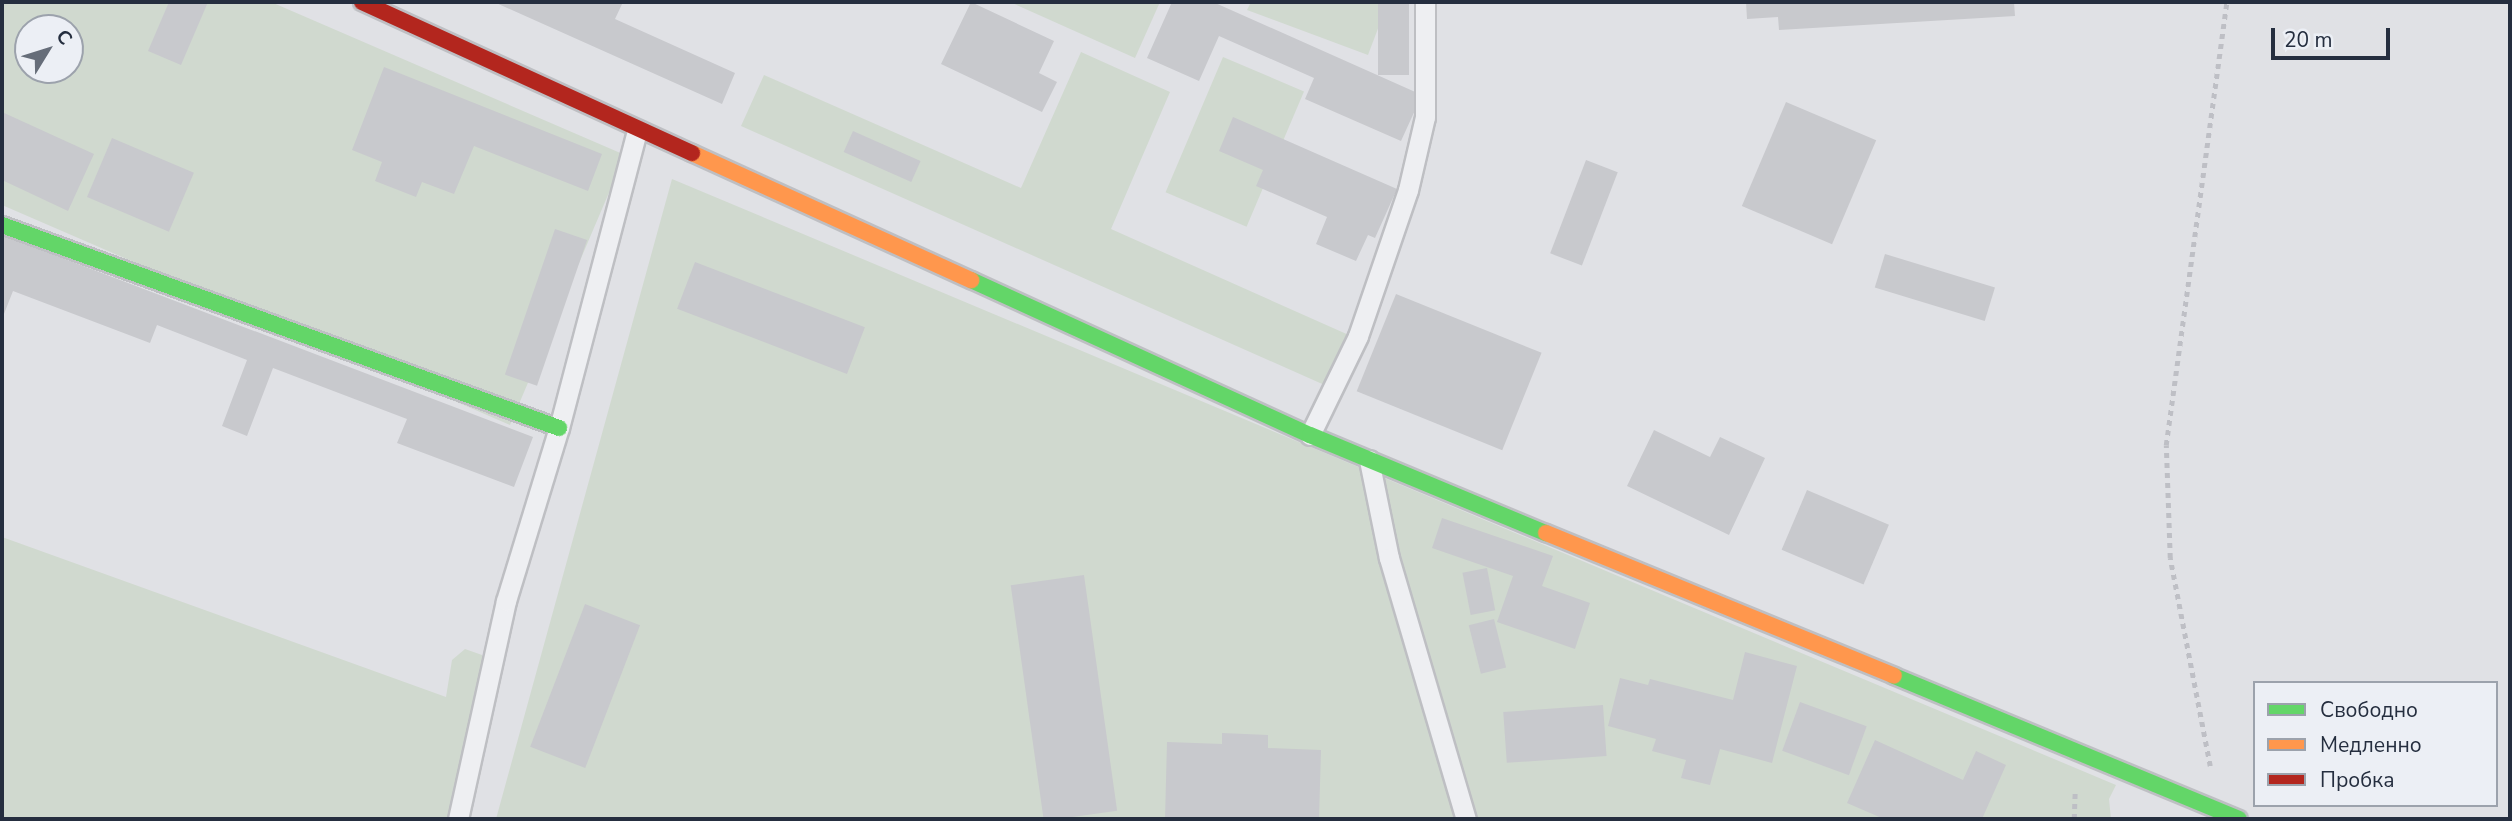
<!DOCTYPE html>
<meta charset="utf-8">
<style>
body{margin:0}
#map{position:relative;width:2512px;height:821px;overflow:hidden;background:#e0e1e5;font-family:"Nunito Sans",sans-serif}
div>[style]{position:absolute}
.green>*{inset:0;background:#d0d9cf;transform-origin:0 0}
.building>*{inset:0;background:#c8c9cd;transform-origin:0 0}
.path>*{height:4.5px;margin-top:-2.25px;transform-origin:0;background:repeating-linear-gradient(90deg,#bebfc5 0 5px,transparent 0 10px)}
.roads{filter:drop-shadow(2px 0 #bebfc3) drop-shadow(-2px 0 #bebfc3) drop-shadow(0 2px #bebfc3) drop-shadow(0 -2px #bebfc3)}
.lane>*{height:19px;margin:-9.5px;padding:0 9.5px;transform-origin:9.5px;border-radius:9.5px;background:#eeeff2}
.fast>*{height:16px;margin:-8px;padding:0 8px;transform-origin:8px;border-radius:8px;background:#63d668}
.slow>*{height:16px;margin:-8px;padding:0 8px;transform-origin:8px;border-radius:8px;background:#ff974d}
.jam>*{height:16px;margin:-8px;padding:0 8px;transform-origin:8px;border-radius:8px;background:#b3261e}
span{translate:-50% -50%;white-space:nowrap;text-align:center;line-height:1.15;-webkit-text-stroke:5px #eceff5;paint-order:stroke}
.frame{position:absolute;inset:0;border:4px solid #252e3f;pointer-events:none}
.legend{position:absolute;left:2253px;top:681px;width:245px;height:126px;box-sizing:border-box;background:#eceff5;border:2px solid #9ca2ac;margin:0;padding:9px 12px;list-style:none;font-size:21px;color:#252e3f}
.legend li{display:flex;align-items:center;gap:14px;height:35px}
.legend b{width:35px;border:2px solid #9ca2ac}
.north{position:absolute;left:14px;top:14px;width:70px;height:70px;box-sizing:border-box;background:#eceff5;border:2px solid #9ca2ac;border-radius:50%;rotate:52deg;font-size:19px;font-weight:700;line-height:28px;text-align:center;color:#252e3f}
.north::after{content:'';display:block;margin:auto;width:24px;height:32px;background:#666d79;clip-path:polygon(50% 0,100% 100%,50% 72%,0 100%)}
.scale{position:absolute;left:2271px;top:28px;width:119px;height:32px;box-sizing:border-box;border:4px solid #252e3f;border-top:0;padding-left:9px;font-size:21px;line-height:24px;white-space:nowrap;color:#252e3f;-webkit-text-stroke:5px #eceff5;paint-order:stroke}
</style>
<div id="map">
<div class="green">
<div style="clip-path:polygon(evenodd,2px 2px,271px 2px,625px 155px,510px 425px,2px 205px,2px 2px,28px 28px,70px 28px,70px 70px,28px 70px,28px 28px)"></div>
<div style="clip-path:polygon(1010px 2px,1160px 2px,1135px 58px)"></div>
<div style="clip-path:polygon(1251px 2px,1388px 2px,1368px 55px,1247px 10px)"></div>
<div style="clip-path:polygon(1081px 52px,1170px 92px,1111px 229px,1351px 336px,1329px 387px,741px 126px,764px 75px,1021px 188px)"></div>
<div style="left:1223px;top:57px;width:88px;height:147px;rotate:23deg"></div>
<div style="clip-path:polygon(672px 179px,2116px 785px,2109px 799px,2111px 819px,496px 819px)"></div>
<div style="clip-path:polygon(2px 537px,446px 697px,452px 660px,465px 649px,482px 655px,486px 674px,452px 819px,2px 819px)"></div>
</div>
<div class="building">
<div style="clip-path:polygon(169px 2px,208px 2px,181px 65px,148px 51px)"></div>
<div style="clip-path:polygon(494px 2px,623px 2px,615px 19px,735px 73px,722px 104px)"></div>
<div style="clip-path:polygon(971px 2px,1054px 41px,1039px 73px,1057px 82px,1042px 112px,941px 64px)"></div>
<div style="clip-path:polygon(1172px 2px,1213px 2px,1422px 95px,1401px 141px,1305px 99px,1314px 78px,1219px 36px,1199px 81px,1147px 58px)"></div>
<div style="left:1378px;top:2px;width:31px;height:73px"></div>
<div style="clip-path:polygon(1746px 2px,2014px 2px,2015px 16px,1779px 30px,1778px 17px,1747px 19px)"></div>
<div style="clip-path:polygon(384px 67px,602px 154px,588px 191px,474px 146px,454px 194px,422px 182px,416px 197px,375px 181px,382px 162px,352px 150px)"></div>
<div style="left:1786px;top:102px;width:98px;height:113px;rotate:23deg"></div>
<div style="clip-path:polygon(2px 112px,94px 154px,68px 211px,2px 180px)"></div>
<div style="clip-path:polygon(1233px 117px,1397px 189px,1375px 238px,1368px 235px,1356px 261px,1316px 244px,1327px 217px,1256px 186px,1263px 170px,1219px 151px)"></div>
<div style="left:853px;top:131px;width:74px;height:23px;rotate:24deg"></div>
<div style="left:112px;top:138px;width:89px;height:64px;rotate:23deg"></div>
<div style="left:1586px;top:160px;width:34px;height:100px;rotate:21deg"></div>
<div style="left:555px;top:229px;width:34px;height:154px;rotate:19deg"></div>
<div style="clip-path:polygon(2px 235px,533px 437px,514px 487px,397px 443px,407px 419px,273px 368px,247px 436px,222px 426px,247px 360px,157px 325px,150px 343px,13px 291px,2px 319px)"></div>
<div style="left:1885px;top:254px;width:115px;height:35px;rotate:17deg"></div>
<div style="left:695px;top:262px;width:182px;height:50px;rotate:21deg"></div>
<div style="left:1396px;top:294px;width:157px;height:105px;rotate:22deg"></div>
<div style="clip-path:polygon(1654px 430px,1710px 457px,1720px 437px,1765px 458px,1729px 535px,1627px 486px)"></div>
<div style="left:1807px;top:490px;width:89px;height:65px;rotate:23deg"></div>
<div style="clip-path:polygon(1442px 518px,1553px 556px,1542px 586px,1590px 603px,1575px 649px,1497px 622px,1513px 576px,1432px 548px)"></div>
<div style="left:1487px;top:568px;width:43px;height:25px;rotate:79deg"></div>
<div style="left:1084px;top:575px;width:238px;height:74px;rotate:82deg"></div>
<div style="left:585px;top:604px;width:59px;height:153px;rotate:21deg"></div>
<div style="left:1494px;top:619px;width:50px;height:26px;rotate:76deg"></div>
<div style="clip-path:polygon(1745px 652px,1797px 666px,1772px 763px,1720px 749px,1710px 785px,1681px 778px,1686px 760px,1652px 751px,1656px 739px,1608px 726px,1620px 678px,1648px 685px,1650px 679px,1733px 700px)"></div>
<div style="left:1800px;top:702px;width:71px;height:52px;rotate:20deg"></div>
<div style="left:1603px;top:705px;width:51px;height:100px;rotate:86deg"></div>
<div style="clip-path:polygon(1222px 733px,1268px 735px,1268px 748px,1321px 750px,1319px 819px,1165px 819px,1167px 742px,1222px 744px)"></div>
<div style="clip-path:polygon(1875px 740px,1963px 780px,1976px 751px,2006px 765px,1982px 819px,1884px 819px,1847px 803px)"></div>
</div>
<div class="path">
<div style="left:2210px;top:766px;width:212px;rotate:-100.9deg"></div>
<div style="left:2170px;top:558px;width:113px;rotate:-92deg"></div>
<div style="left:2166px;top:445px;width:447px;rotate:-82.2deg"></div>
<div style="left:2074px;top:819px;width:27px;rotate:-88deg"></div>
</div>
<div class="roads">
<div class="lane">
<div style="left:1310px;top:435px;width:110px;rotate:-64.1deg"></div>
<div style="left:1358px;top:336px;width:154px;rotate:-71.1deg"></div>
<div style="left:1408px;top:190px;width:75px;rotate:-76.9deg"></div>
<div style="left:1425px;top:117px;width:115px;rotate:-90deg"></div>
<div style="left:1369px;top:460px;width:100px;rotate:78.5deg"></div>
<div style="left:1389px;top:558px;width:272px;rotate:73.6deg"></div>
<div style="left:458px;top:819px;width:223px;rotate:-77.6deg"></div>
<div style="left:506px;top:601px;width:181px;rotate:-73deg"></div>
<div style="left:559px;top:428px;width:308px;rotate:-75.3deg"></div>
</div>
<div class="fast">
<div style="left:2px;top:225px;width:593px;rotate:20.02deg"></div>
<div style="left:971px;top:280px;width:373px;rotate:24.6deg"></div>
<div style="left:1310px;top:435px;width:256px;rotate:22.6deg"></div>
<div style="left:1894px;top:676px;width:373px;rotate:22.5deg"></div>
</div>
<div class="slow">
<div style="left:692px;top:153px;width:307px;rotate:24.5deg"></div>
<div style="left:1546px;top:533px;width:376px;rotate:22.3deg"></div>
</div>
<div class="jam">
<div style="left:362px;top:2px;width:363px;rotate:24.6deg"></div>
</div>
</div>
<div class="frame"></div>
<ul class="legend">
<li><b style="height:9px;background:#63d668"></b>Свободно</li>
<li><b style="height:9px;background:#ff974d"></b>Медленно</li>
<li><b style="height:9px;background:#b3261e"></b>Пробка</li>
</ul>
<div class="north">С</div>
<div class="scale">20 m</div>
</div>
